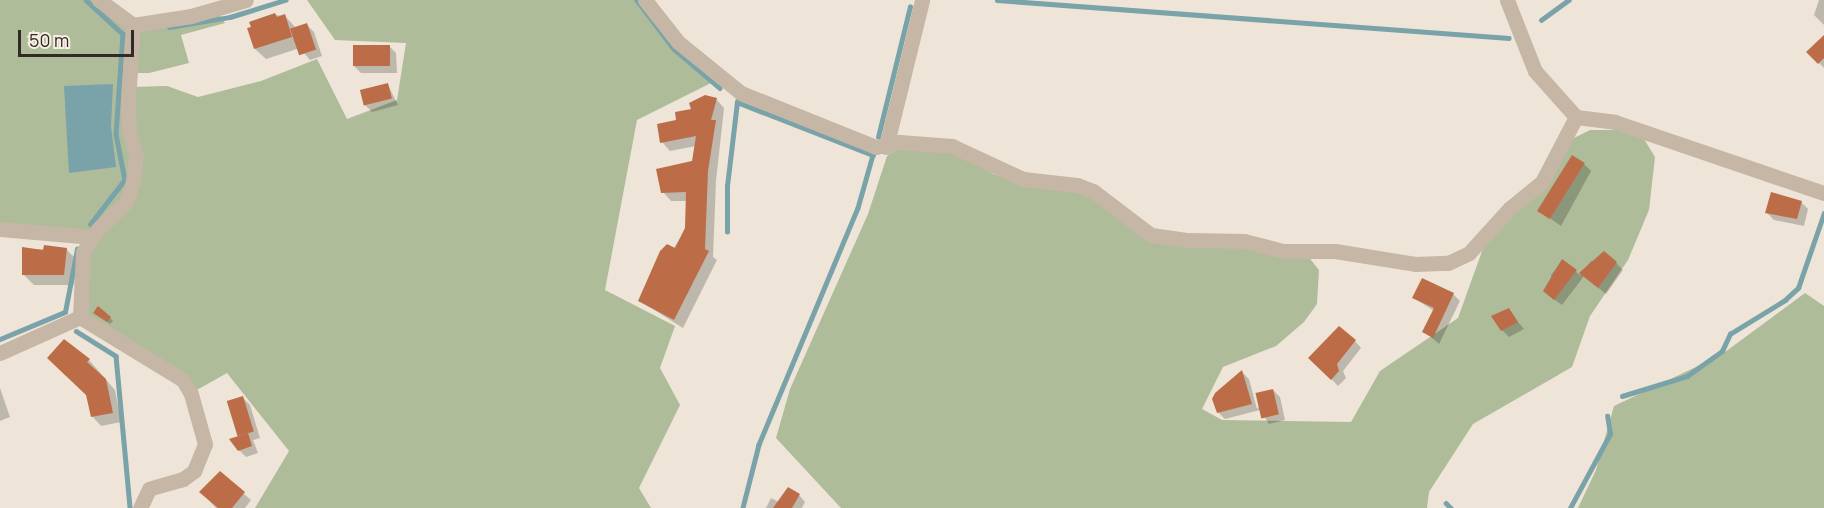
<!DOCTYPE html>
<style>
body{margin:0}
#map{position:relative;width:1824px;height:508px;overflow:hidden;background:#eee5d8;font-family:Manrope,sans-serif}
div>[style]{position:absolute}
.green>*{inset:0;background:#aebc99}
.water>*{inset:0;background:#79a3a9}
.shadow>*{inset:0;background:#0003}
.stream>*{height:4.5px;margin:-2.25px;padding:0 2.25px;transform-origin:2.25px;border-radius:2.25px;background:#79a3a9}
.building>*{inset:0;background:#bc6d48;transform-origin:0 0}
.minor>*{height:15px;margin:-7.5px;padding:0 7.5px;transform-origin:7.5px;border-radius:7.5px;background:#c5b6a5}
span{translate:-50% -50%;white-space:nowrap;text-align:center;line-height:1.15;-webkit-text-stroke:6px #f7efe3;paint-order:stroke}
.scale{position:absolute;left:18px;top:30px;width:116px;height:27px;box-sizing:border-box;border:3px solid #312a26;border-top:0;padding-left:8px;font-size:18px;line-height:21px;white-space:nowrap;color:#312a26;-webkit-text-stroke:4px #f7efe3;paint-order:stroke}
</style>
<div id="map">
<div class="green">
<div style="clip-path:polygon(0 0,93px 0,127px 28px,131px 164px,124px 195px,89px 233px,0 225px)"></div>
<div style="clip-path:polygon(307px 0,641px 0,673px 44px,713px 82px,637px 120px,605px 290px,675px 326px,660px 368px,680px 405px,639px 488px,651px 508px,255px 508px,289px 451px,227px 373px,195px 391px,88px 321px,89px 246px,126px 208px,133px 87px,167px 86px,198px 97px,261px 81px,317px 59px,347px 119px,397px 100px,406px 43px,335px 40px)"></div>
<div style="clip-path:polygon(219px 14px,225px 23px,181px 35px,189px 63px,149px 73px,135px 73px,138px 33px,143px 25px)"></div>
<div style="clip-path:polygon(1590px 130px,1623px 130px,1644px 139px,1655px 157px,1649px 210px,1628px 260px,1590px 316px,1572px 367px,1473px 424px,1429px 492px,1427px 508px,841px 508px,776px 438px,790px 389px,868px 214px,887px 156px,897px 149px,953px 151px,993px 174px,1019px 182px,1058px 185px,1086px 194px,1149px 238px,1307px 255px,1319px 270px,1317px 304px,1304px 322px,1276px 346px,1223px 367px,1202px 409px,1222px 420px,1351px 422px,1380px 371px,1458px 318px,1485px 243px,1550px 179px,1568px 141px)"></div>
<div style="clip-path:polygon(1805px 293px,1824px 306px,1824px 508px,1578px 508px,1596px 470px,1614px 406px,1721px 355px)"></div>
</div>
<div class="water">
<div style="clip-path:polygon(113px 84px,111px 127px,116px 167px,69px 173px,64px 86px)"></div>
</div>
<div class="shadow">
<div style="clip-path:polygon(1819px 0,1824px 0,1824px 25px,1814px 15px)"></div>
<div style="clip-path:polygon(275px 15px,285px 16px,296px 28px,307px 25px,314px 32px,322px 56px,310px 60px,300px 48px,266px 59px,255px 49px)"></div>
<div style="clip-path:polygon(1824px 45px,1824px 68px,1808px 52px)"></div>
<div style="clip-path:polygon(389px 46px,396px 53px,397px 73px,361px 73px,354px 66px)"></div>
<div style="clip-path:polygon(388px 85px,398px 105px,372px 112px,365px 105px)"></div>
<div style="clip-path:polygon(716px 99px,724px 108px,716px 181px,713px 257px,717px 260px,683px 328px,640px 301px,686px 229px,687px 201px,671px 201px,663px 192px,694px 162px,696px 146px,670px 151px,662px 142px,678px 121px)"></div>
<div style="clip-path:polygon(1584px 164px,1591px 171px,1561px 226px,1541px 212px)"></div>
<div style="clip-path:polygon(1801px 202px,1808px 209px,1804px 226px,1774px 220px,1767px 213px)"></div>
<div style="clip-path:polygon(24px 249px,67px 250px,77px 260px,74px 285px,34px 285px,23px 274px)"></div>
<div style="clip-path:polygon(1562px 261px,1580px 275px,1591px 261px,1616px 263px,1623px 270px,1606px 294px,1584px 276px,1562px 305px,1552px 298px,1551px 275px)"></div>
<div style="clip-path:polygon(1453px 294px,1460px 301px,1439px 344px,1424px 331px,1434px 311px,1414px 298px)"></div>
<div style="clip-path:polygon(1508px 310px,1524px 329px,1509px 337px,1502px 330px)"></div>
<div style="clip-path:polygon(95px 313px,110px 318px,113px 321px,110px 324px)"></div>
<div style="clip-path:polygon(64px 341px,89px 360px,115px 390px,121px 422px,101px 426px,92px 416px,88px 395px)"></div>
<div style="clip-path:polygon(1355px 341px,1361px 348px,1343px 371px,1346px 378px,1338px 386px,1311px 358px)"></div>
<div style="clip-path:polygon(1242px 372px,1249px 379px,1257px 409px,1273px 390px,1280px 397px,1285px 420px,1269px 424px,1260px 410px,1225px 419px,1218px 412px)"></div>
<div style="clip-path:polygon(0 388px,10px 417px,0 421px)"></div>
<div style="clip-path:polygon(243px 398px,250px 405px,260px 438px,253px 440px,258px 453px,246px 457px,239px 450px)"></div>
<div style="clip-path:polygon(220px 473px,251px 500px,245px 508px,216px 508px,201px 492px)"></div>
<div style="clip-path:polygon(799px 495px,805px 502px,802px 508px,766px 508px,771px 498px,779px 502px)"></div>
</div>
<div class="stream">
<div style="left:86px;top:0;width:50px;rotate:42.6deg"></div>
<div style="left:123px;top:34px;width:100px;rotate:94deg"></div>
<div style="left:116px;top:134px;width:47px;rotate:78.9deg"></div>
<div style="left:125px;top:180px;width:56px;rotate:127.7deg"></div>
<div style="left:637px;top:0;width:61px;rotate:52.9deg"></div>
<div style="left:674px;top:49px;width:60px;rotate:40.3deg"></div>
<div style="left:997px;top:0;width:513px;rotate:4.24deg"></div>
<div style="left:1541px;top:20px;width:34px;rotate:-36deg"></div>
<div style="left:169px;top:27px;width:62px;rotate:-9.3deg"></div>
<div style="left:230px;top:17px;width:58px;rotate:-17.2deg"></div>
<div style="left:878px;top:137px;width:134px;rotate:-76.2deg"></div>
<div style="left:727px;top:232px;width:46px;rotate:-90deg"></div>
<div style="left:727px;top:186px;width:85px;rotate:-83.2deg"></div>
<div style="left:737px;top:102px;width:146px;rotate:21.3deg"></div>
<div style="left:873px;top:155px;width:55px;rotate:105.8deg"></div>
<div style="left:858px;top:208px;width:257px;rotate:112.7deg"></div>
<div style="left:759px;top:445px;width:65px;rotate:104.3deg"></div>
<div style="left:76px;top:331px;width:47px;rotate:32deg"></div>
<div style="left:116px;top:356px;width:153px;rotate:84.7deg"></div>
<div style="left:0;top:339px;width:70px;rotate:-22.6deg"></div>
<div style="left:65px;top:312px;width:64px;rotate:-79.2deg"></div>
<div style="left:1622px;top:396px;width:68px;rotate:-17.1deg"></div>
<div style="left:1687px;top:376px;width:43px;rotate:-35.5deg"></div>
<div style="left:1722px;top:351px;width:19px;rotate:-65deg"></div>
<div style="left:1730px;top:334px;width:65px;rotate:-31.7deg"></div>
<div style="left:1785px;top:300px;width:18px;rotate:-43deg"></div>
<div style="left:1798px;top:288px;width:79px;rotate:-70.9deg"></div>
<div style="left:1446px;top:503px;width:7px;rotate:45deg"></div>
<div style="left:1570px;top:508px;width:84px;rotate:-61.6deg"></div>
<div style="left:1610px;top:434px;width:18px;rotate:-99deg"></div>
</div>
<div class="building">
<div style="clip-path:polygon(275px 13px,277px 17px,285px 14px,292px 37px,254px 49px,247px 28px,251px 27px,249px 22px)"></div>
<div style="left:307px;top:23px;width:28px;height:18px;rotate:71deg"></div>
<div style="clip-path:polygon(1824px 35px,1824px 58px,1818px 64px,1806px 52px)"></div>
<div style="left:353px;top:45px;width:37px;height:21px"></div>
<div style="left:388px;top:83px;width:16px;height:29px;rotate:76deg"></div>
<div style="clip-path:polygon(705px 95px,717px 98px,711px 120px,716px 120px,708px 171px,705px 249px,709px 251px,674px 320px,638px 301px,660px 251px,667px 244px,675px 248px,685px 228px,686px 192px,661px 193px,656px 169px,692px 161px,696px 136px,660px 143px,657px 124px,676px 120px,675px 112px,691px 109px,689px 103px)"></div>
<div style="left:1572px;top:155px;width:15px;height:66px;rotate:32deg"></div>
<div style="clip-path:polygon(1771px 192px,1802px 201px,1797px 219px,1765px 213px)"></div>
<div style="clip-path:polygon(44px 245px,67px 248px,64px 275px,22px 275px,22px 247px,43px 250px)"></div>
<div style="clip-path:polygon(1604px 251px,1617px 262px,1598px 288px,1579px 273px)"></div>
<div style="clip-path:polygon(1562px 259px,1577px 270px,1554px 300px,1543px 291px)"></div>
<div style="clip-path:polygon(1422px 278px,1454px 293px,1433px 338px,1422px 332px,1434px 308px,1412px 298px)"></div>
<div style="clip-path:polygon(98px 306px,111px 317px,107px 322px,93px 313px)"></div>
<div style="clip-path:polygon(1509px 308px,1518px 322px,1501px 331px,1491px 316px)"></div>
<div style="clip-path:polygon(1339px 326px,1356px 340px,1337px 364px,1339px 371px,1331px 380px,1308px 358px)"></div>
<div style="clip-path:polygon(64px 339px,90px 359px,87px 362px,106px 379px,113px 413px,91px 417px,86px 395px,47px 358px)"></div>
<div style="clip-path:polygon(1242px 370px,1252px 404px,1217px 413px,1212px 399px,1215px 393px)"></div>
<div style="left:1273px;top:389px;width:26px;height:18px;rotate:77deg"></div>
<div style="left:243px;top:396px;width:37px;height:17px;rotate:73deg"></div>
<div style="clip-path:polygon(248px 433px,252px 446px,238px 451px,229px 439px)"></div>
<div style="clip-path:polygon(220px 471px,245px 492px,232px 508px,218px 508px,199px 492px)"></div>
<div style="clip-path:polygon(788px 487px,800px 494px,792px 508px,773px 508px)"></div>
</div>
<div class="minor">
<div style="left:99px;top:0;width:42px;rotate:36.3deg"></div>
<div style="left:133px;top:25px;width:59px;rotate:-8.8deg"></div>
<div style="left:191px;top:16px;width:57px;rotate:-16.2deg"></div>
<div style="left:645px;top:0;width:53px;rotate:51.8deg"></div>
<div style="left:678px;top:42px;width:81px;rotate:39deg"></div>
<div style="left:741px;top:93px;width:145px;rotate:21.8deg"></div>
<div style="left:876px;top:147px;width:24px;rotate:-12deg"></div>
<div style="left:899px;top:142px;width:53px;rotate:4.3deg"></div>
<div style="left:952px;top:146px;width:78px;rotate:24.9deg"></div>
<div style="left:1023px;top:179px;width:54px;rotate:6.3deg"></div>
<div style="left:1077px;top:185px;width:17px;rotate:21deg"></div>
<div style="left:1093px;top:191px;width:73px;rotate:37.2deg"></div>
<div style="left:1151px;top:235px;width:34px;rotate:8deg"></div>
<div style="left:1185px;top:240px;width:59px;rotate:1deg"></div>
<div style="left:1244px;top:241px;width:40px;rotate:14.4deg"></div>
<div style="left:1283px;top:251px;width:52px"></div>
<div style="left:1335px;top:251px;width:81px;rotate:9.2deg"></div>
<div style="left:1415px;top:264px;width:33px;rotate:-2deg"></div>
<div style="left:1448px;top:263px;width:23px;rotate:-25deg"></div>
<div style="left:1469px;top:253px;width:61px;rotate:-47.7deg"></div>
<div style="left:1510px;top:208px;width:41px;rotate:-39.1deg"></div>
<div style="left:1542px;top:182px;width:73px;rotate:-62.4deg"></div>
<div style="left:1507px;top:0;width:76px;rotate:68.5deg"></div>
<div style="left:1535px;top:71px;width:62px;rotate:48.3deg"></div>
<div style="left:1576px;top:117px;width:39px;rotate:7deg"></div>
<div style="left:1615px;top:122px;width:221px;rotate:18.8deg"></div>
<div style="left:133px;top:25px;width:75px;rotate:93.8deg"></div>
<div style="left:128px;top:100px;width:30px;rotate:88deg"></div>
<div style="left:129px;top:130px;width:27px;rotate:75deg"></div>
<div style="left:136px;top:156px;width:26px;rotate:97deg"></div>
<div style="left:133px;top:182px;width:21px;rotate:109deg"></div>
<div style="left:126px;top:202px;width:39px;rotate:136deg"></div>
<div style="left:98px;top:229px;width:27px;rotate:123deg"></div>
<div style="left:83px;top:252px;width:65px;rotate:92.6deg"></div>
<div style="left:80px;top:317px;width:121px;rotate:31.5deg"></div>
<div style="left:183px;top:380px;width:16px;rotate:60deg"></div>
<div style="left:191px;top:394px;width:52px;rotate:74.4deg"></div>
<div style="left:205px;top:444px;width:29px;rotate:112deg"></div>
<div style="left:194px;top:471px;width:14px;rotate:144deg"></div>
<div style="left:183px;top:479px;width:35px;rotate:164deg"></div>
<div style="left:149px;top:489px;width:21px;rotate:115deg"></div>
<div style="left:886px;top:147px;width:151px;rotate:-76.2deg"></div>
<div style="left:0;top:229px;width:93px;rotate:4.9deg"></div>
<div style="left:0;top:353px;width:88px;rotate:-24.2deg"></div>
</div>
<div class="scale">50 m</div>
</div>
